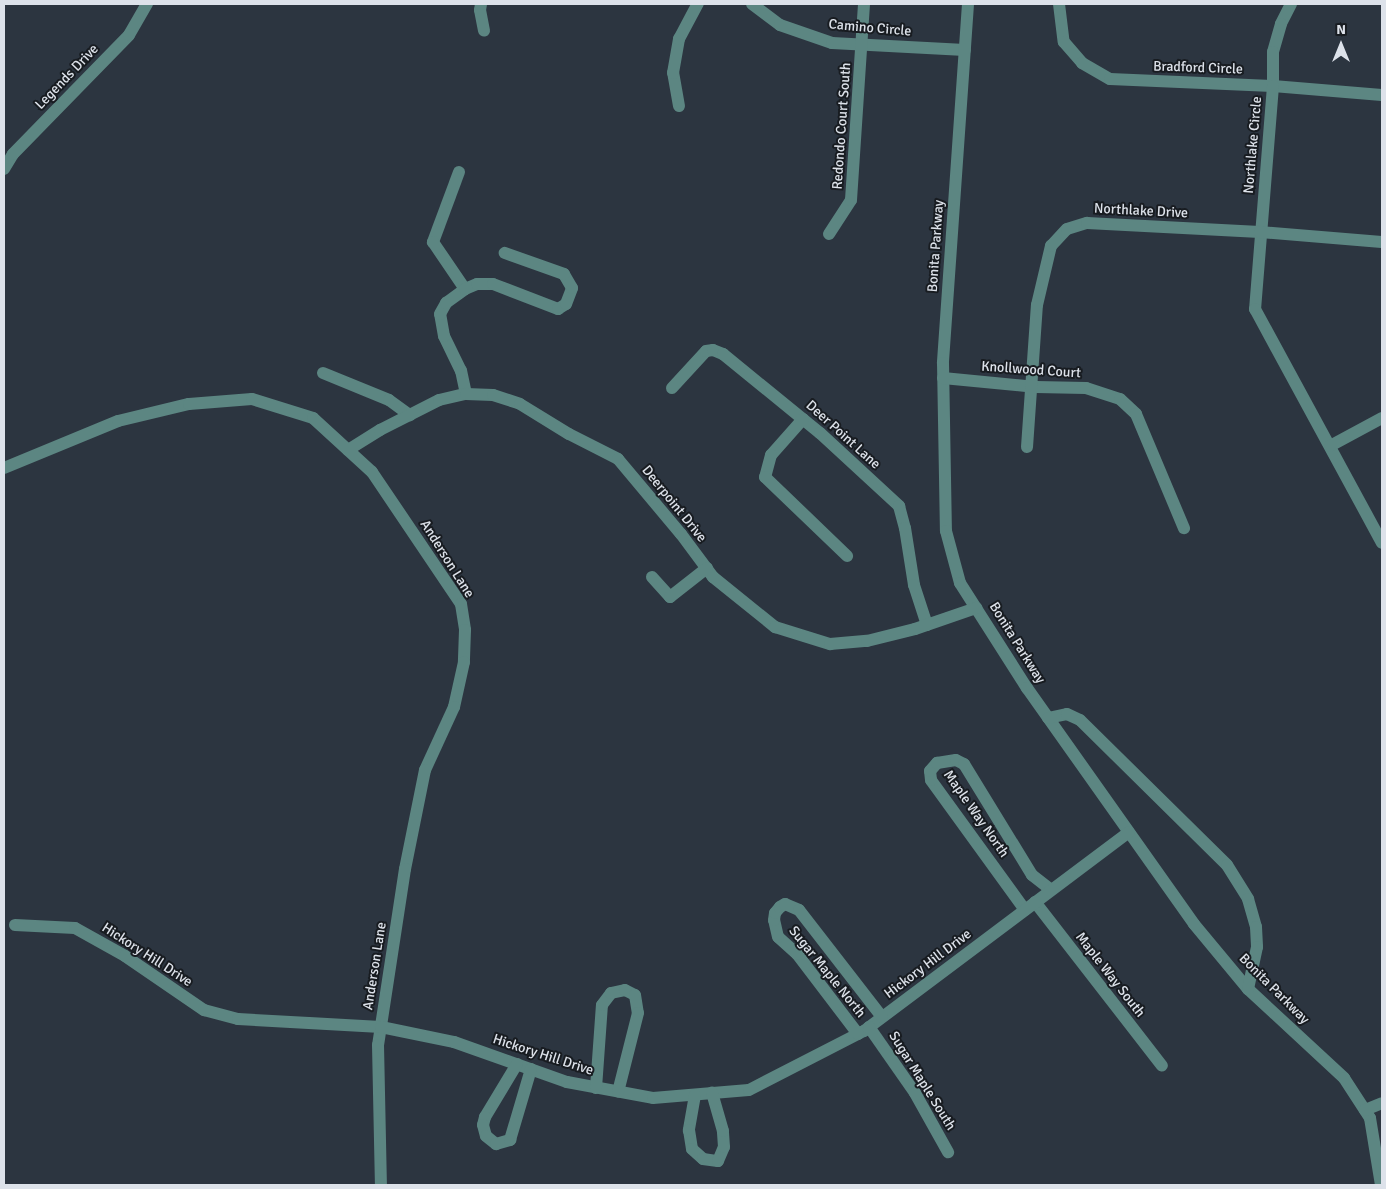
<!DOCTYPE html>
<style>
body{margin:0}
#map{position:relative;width:1386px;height:1189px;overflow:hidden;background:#2c3540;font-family:Signika,sans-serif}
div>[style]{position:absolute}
.minor>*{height:12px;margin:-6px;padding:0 6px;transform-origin:6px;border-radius:6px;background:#5c8682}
span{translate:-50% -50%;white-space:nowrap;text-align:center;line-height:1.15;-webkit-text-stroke:4px #181c21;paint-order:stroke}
.street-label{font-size:14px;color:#dde2ea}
.frame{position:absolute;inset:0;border:5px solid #dde2ea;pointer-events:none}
.north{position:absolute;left:1316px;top:20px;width:50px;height:50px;-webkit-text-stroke:4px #181c21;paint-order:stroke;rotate:0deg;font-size:14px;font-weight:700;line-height:20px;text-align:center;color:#dde2ea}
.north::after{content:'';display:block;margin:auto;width:18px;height:22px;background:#dde2ea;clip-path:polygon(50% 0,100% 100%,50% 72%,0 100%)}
</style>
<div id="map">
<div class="minor">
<div style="left:481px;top:4px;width:6px;rotate:99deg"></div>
<div style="left:480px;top:10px;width:21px;rotate:79deg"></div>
<div style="left:752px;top:4px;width:35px;rotate:37deg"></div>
<div style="left:780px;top:25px;width:55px;rotate:19.1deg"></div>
<div style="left:832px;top:43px;width:133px;rotate:3deg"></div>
<div style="left:968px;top:4px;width:360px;rotate:94deg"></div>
<div style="left:943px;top:363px;width:168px;rotate:89deg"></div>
<div style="left:946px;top:531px;width:54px;rotate:74.9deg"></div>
<div style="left:960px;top:583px;width:125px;rotate:57.5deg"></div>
<div style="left:1027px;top:688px;width:289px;rotate:54.7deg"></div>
<div style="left:1194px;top:924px;width:85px;rotate:50.3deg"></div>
<div style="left:1248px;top:989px;width:131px;rotate:42.8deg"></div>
<div style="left:1344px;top:1078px;width:48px;rotate:57deg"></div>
<div style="left:1370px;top:1118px;width:68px;rotate:80.7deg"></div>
<div style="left:1059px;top:4px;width:38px;rotate:83deg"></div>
<div style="left:1064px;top:42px;width:28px;rotate:49deg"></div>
<div style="left:1082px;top:63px;width:32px;rotate:30deg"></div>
<div style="left:1110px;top:79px;width:163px;rotate:2.5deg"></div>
<div style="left:1273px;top:86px;width:109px;rotate:4.7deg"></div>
<div style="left:1291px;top:4px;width:22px;rotate:117deg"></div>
<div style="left:1281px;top:24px;width:29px;rotate:106deg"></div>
<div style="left:1273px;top:52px;width:34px;rotate:90deg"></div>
<div style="left:1273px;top:86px;width:224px;rotate:94.6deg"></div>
<div style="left:1255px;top:309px;width:266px;rotate:61.5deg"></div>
<div style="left:679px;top:106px;width:34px;rotate:-100deg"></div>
<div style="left:673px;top:73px;width:35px;rotate:-80deg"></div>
<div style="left:679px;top:39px;width:40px;rotate:-62deg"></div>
<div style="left:4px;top:169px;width:17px;rotate:-59deg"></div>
<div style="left:13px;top:154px;width:166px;rotate:-45.7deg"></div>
<div style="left:129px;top:35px;width:36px;rotate:-60deg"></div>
<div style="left:459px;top:172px;width:75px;rotate:110.4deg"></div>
<div style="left:433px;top:242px;width:57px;rotate:55.8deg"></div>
<div style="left:829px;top:234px;width:40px;rotate:-57.1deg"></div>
<div style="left:851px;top:200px;width:196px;rotate:-86.2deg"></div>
<div style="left:323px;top:373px;width:71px;rotate:22.2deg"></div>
<div style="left:389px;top:400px;width:26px;rotate:36deg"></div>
<div style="left:943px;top:378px;width:93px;rotate:5.5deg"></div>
<div style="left:1036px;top:387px;width:50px;rotate:1.1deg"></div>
<div style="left:1086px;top:388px;width:36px;rotate:18deg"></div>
<div style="left:1120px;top:399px;width:22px;rotate:43deg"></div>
<div style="left:1136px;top:414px;width:124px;rotate:67.2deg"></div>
<div style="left:672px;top:388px;width:50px;rotate:-47.4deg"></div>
<div style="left:706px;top:351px;width:7px;rotate:-8deg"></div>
<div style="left:713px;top:350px;width:11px;rotate:22deg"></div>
<div style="left:723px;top:354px;width:125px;rotate:39.2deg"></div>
<div style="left:820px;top:433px;width:108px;rotate:42.7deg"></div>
<div style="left:899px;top:506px;width:23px;rotate:75deg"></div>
<div style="left:905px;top:528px;width:58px;rotate:81deg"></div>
<div style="left:914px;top:585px;width:42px;rotate:72deg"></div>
<div style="left:466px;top:394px;width:24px;rotate:-102deg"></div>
<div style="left:461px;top:371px;width:39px;rotate:-116deg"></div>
<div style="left:444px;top:336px;width:22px;rotate:-100deg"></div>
<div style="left:440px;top:314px;width:13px;rotate:-61deg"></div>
<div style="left:446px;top:303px;width:24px;rotate:-36deg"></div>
<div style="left:465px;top:289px;width:13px;rotate:-23deg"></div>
<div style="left:477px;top:284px;width:16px"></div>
<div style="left:493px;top:284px;width:70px;rotate:21deg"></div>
<div style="left:558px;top:309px;width:9px;rotate:-32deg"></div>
<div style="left:566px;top:304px;width:17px;rotate:-69deg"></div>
<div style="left:572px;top:288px;width:16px;rotate:-120deg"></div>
<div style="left:564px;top:274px;width:63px;rotate:-160.4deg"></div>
<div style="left:803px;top:419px;width:48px;rotate:131.6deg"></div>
<div style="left:771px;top:455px;width:23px;rotate:105deg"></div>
<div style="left:765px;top:477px;width:114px;rotate:43.9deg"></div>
<div style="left:1330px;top:446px;width:59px;rotate:-28.3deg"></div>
<div style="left:1027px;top:447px;width:142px;rotate:-86deg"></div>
<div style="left:1037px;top:305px;width:61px;rotate:-76.7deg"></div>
<div style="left:1051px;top:246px;width:23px;rotate:-47deg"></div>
<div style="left:1067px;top:229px;width:21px;rotate:-17deg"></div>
<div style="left:1087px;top:223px;width:173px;rotate:3deg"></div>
<div style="left:1260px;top:232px;width:122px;rotate:4.7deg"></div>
<div style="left:348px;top:450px;width:38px;rotate:-32deg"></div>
<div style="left:380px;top:430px;width:66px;rotate:-27deg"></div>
<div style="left:439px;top:400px;width:28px;rotate:-13deg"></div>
<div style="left:466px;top:394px;width:27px;rotate:2deg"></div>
<div style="left:493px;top:395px;width:28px;rotate:18deg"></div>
<div style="left:520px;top:404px;width:57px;rotate:31.5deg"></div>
<div style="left:569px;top:434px;width:55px;rotate:27deg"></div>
<div style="left:618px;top:459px;width:98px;rotate:50deg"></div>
<div style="left:681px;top:534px;width:54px;rotate:53.3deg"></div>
<div style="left:713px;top:577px;width:80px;rotate:38.9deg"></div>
<div style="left:775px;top:627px;width:58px;rotate:17.2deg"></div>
<div style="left:830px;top:644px;width:37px;rotate:-5deg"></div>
<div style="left:867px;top:641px;width:49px;rotate:-14deg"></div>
<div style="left:915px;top:629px;width:65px;rotate:-19deg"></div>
<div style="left:4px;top:468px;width:123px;rotate:-22.4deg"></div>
<div style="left:118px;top:421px;width:73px;rotate:-13.5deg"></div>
<div style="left:189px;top:404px;width:63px;rotate:-4.5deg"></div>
<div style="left:252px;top:399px;width:64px;rotate:17.3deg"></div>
<div style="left:313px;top:418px;width:80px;rotate:42.5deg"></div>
<div style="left:372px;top:472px;width:159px;rotate:56deg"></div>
<div style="left:461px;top:604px;width:26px;rotate:81deg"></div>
<div style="left:465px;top:630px;width:32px;rotate:92deg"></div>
<div style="left:464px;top:662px;width:46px;rotate:102.5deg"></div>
<div style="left:454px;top:707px;width:69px;rotate:114.7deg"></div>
<div style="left:425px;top:770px;width:101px;rotate:101.4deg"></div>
<div style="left:405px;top:869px;width:178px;rotate:98.7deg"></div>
<div style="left:378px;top:1045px;width:140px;rotate:88.8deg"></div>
<div style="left:652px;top:577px;width:27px;rotate:48deg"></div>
<div style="left:670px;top:597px;width:47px;rotate:-38.1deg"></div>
<div style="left:1048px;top:718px;width:19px;rotate:-12deg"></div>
<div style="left:1067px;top:714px;width:14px;rotate:25deg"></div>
<div style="left:1080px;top:720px;width:206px;rotate:44.6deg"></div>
<div style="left:1227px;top:865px;width:40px;rotate:58deg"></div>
<div style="left:1248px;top:899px;width:29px;rotate:74deg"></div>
<div style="left:1256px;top:927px;width:20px;rotate:87deg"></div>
<div style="left:1257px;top:947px;width:43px;rotate:102.1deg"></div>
<div style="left:1035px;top:902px;width:207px;rotate:52.2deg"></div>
<div style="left:1025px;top:910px;width:160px;rotate:-125.9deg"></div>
<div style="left:931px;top:780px;width:9px;rotate:-96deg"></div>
<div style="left:930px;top:771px;width:11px;rotate:-49deg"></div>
<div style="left:937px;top:763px;width:19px;rotate:-9deg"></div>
<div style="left:956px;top:760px;width:9px;rotate:27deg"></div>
<div style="left:964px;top:764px;width:130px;rotate:58.5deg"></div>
<div style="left:1032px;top:875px;width:24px;rotate:38deg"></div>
<div style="left:15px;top:925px;width:60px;rotate:2.9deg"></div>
<div style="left:75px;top:928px;width:57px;rotate:29.2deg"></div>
<div style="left:125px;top:956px;width:96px;rotate:34.4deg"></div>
<div style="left:204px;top:1010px;width:35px;rotate:15deg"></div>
<div style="left:238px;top:1019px;width:143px;rotate:3.2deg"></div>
<div style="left:381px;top:1027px;width:75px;rotate:11.6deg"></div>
<div style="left:454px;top:1042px;width:120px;rotate:19.5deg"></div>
<div style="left:567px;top:1082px;width:87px;rotate:10.5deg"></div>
<div style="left:653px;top:1098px;width:96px;rotate:-4.8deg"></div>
<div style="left:749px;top:1090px;width:129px;rotate:-27.2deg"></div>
<div style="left:864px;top:1031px;width:331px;rotate:-36.9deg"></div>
<div style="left:869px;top:1027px;width:80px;rotate:55.1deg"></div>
<div style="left:915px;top:1093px;width:68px;rotate:60.8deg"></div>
<div style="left:858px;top:1034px;width:101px;rotate:-127.3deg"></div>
<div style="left:797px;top:954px;width:25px;rotate:-138deg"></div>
<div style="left:778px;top:937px;width:17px;rotate:-103deg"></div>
<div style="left:774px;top:920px;width:7px;rotate:-82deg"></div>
<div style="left:775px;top:913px;width:8px;rotate:-50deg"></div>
<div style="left:780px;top:907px;width:6px;rotate:-31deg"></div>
<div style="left:785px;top:904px;width:15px;rotate:23deg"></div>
<div style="left:799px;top:910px;width:135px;rotate:52.2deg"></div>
<div style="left:517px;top:1064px;width:62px;rotate:121.1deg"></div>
<div style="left:485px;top:1117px;width:8px;rotate:104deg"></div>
<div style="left:483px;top:1125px;width:11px;rotate:75deg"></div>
<div style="left:486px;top:1136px;width:13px;rotate:39deg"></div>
<div style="left:496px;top:1144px;width:15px;rotate:-16deg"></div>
<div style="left:510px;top:1140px;width:74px;rotate:-73.5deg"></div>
<div style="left:596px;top:1088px;width:83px;rotate:-85.9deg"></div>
<div style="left:602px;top:1005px;width:15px;rotate:-53deg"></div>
<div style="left:611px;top:993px;width:14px;rotate:-12deg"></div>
<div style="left:625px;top:990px;width:11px;rotate:27deg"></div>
<div style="left:635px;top:995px;width:18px;rotate:81deg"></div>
<div style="left:638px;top:1013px;width:81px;rotate:104.2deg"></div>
<div style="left:695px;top:1095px;width:36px;rotate:100deg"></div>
<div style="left:689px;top:1130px;width:19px;rotate:81deg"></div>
<div style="left:692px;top:1149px;width:15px;rotate:42deg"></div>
<div style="left:703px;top:1159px;width:15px;rotate:8deg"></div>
<div style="left:718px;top:1161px;width:15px;rotate:-67deg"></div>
<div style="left:724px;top:1147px;width:16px;rotate:-94deg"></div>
<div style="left:723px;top:1131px;width:40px;rotate:-106deg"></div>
<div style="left:1365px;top:1110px;width:18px;rotate:-22deg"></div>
</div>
<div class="street-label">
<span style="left:870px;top:28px;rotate:5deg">Camino Circle</span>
<span style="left:1198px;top:68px;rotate:2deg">Bradford Circle</span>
<span style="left:67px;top:77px;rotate:-46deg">Legends Drive</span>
<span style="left:842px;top:126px;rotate:-86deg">Redondo Court South</span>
<span style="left:1253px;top:145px;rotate:-85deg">Northlake Circle</span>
<span style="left:1141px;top:211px;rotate:3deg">Northlake Drive</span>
<span style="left:936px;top:246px;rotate:-86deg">Bonita Parkway</span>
<span style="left:1031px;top:370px;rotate:4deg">Knollwood Court</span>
<span style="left:843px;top:435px;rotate:42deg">Deer Point Lane</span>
<span style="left:674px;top:504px;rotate:51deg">Deerpoint Drive</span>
<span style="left:447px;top:559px;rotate:58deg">Anderson Lane</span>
<span style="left:1017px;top:643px;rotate:58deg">Bonita Parkway</span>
<span style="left:976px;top:814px;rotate:55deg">Maple Way North</span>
<span style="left:147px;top:955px;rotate:33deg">Hickory Hill Drive</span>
<span style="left:928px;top:964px;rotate:-37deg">Hickory Hill Drive</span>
<span style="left:375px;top:966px;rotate:-81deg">Anderson Lane</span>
<span style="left:827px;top:972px;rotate:51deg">Sugar Maple North</span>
<span style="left:1110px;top:975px;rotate:52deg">Maple Way South</span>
<span style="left:1274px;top:989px;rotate:45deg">Bonita Parkway</span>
<span style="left:543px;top:1055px;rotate:18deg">Hickory Hill Drive</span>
<span style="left:922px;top:1081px;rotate:58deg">Sugar Maple South</span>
</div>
<div class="frame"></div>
<div class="north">N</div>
</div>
